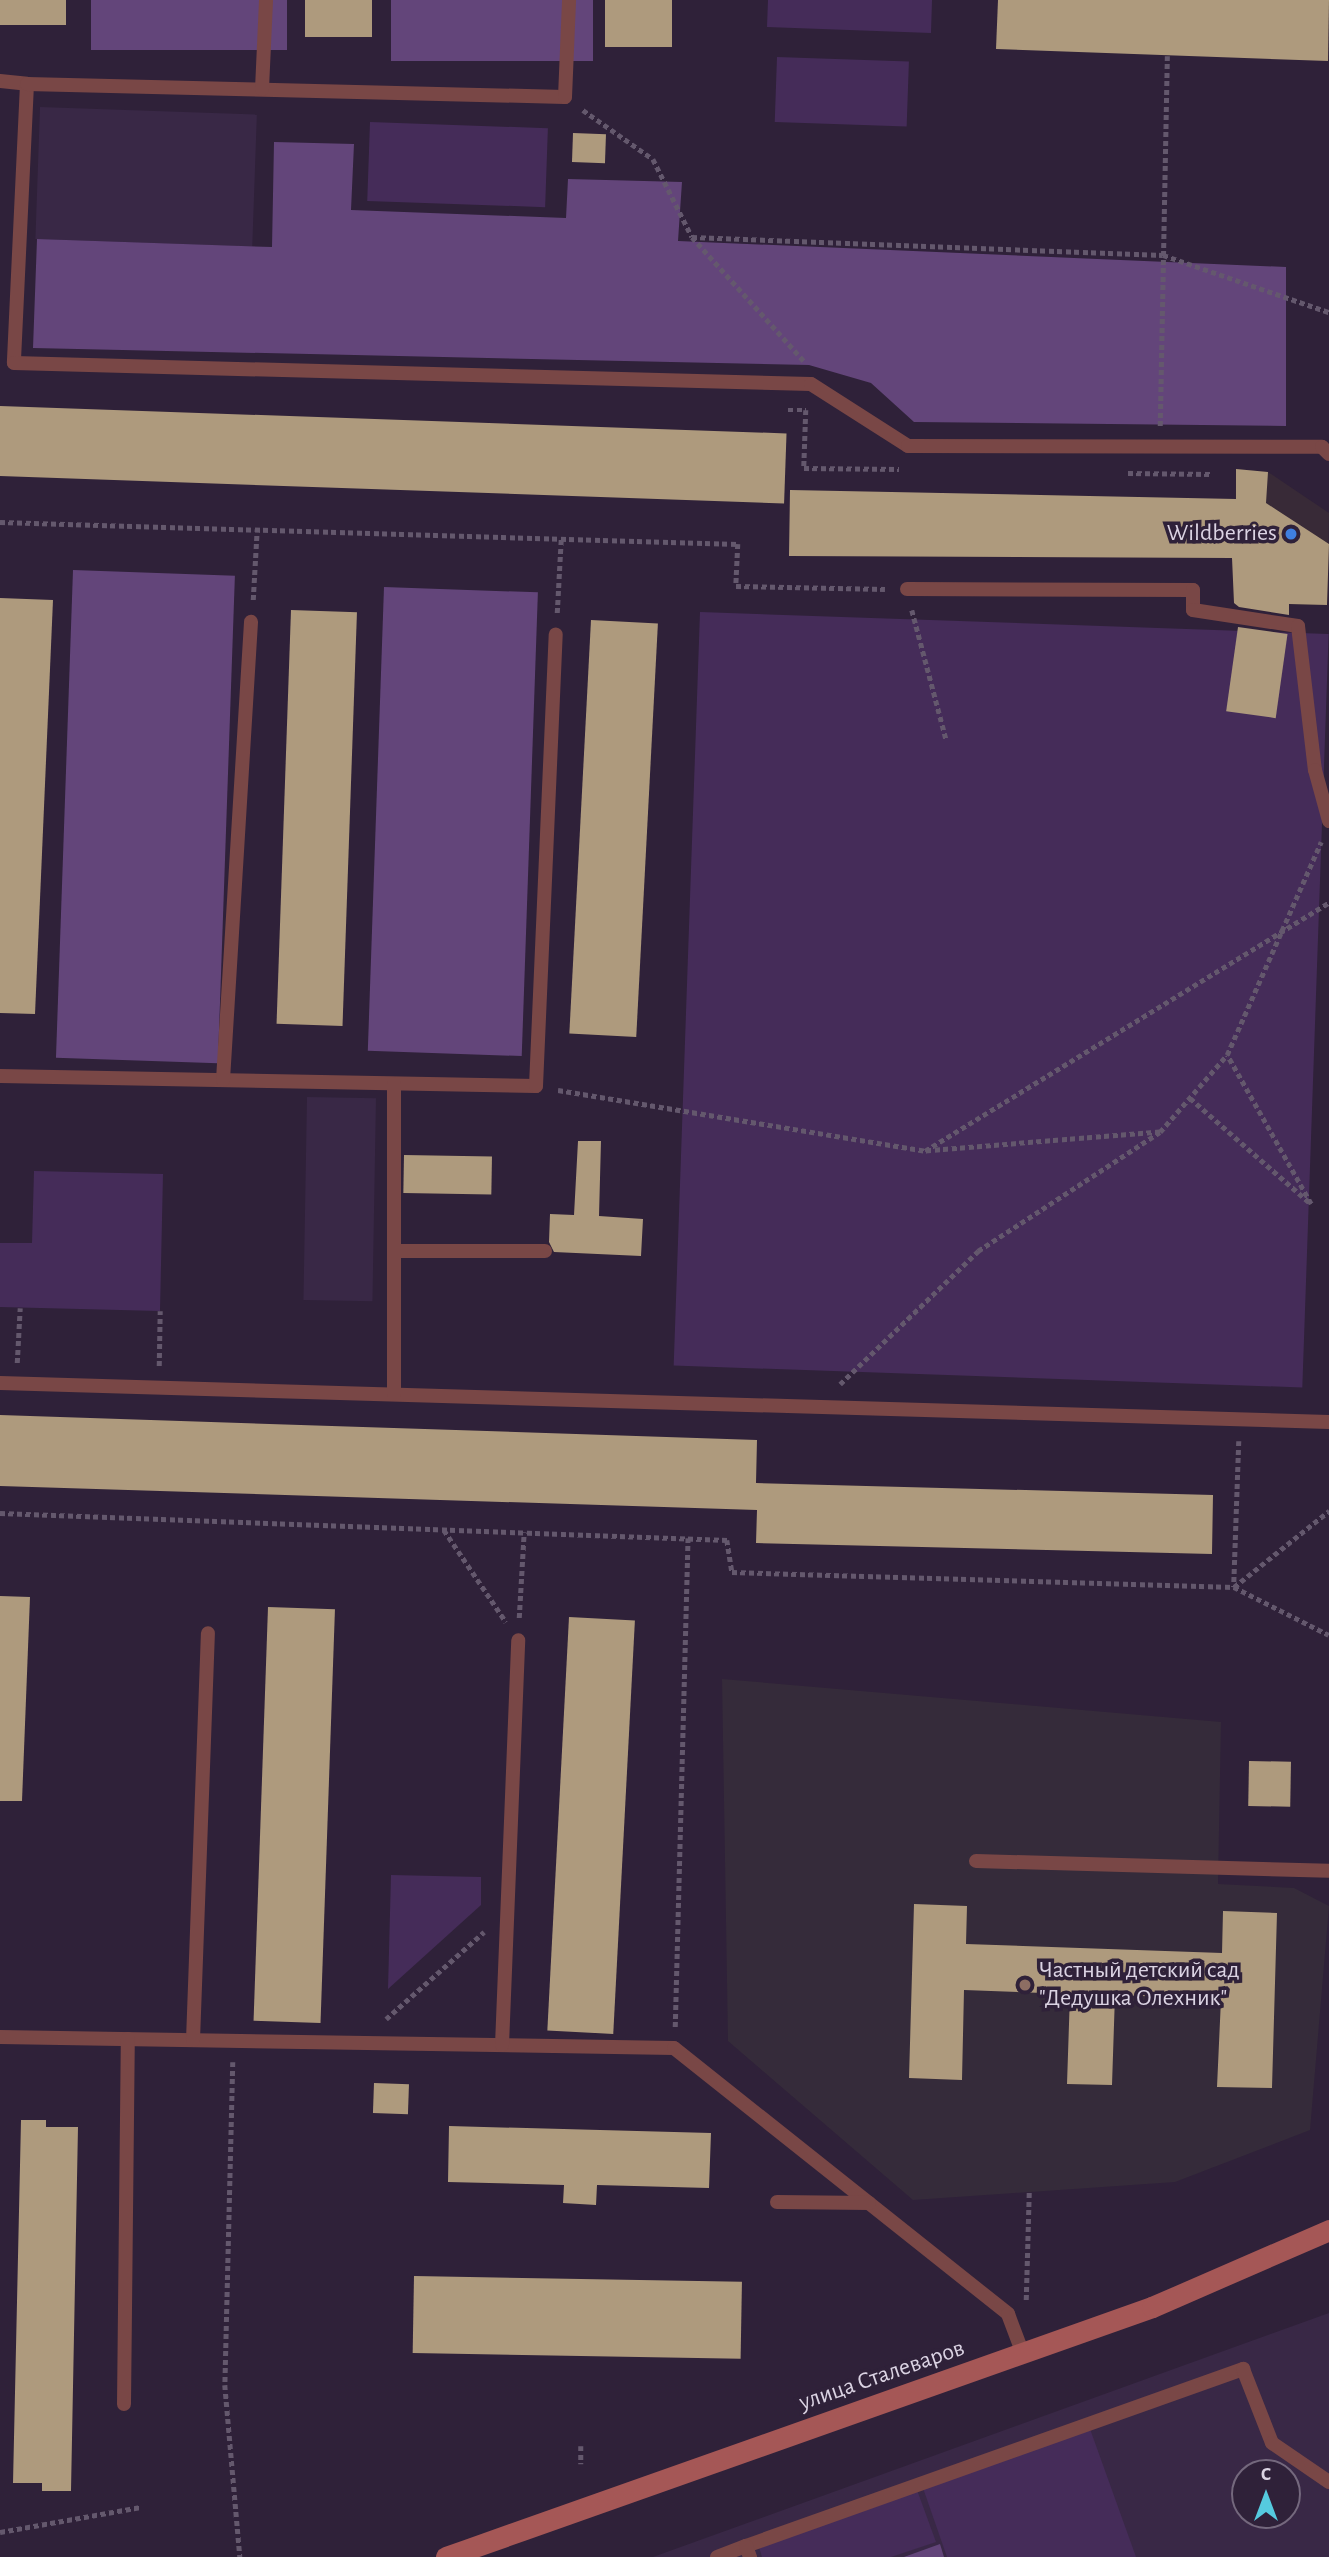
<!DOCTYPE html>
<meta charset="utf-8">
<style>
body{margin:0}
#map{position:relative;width:1329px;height:2557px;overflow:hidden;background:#2f2139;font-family:"Alegreya Sans",sans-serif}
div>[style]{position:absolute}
.commercial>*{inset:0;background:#382a37}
.built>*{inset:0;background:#392846;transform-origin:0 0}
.education>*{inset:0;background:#352b3a}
.green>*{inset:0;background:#452c59;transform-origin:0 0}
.forest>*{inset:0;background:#63457a;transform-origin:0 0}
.building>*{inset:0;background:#ae9a7d;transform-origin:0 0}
.path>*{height:4.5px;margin-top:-2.25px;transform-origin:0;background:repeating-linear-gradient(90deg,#64586d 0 5px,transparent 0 8.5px)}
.lane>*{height:14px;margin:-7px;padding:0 7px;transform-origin:7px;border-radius:7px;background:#794746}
.secondary>*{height:21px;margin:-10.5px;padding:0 10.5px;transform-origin:10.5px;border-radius:10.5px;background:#a55756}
.dots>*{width:19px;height:19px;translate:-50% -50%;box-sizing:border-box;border:4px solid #2f2139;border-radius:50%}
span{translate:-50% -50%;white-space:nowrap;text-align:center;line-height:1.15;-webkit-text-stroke:7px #2f2139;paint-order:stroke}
.poi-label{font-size:24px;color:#dbd3e3}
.right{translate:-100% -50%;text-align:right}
.left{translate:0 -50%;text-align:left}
.street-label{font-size:24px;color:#dbd3e3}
.north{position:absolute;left:1231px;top:2459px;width:70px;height:70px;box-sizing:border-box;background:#2f2139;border:2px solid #74687d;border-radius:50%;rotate:0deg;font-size:19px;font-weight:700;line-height:28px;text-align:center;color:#dbd3e3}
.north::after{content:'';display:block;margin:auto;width:24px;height:32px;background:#55cadf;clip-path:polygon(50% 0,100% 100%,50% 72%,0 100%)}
</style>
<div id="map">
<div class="commercial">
<div style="clip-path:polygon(1236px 469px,1268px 472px,1329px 513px,1327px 605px,1234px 603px)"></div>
</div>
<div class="built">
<div style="left:40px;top:107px;width:217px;height:132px;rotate:2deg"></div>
<div style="left:307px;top:1097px;width:69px;height:203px;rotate:1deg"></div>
<div style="clip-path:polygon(evenodd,1329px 2313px,1329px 2557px,653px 2557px,1329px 2313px,1245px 2473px,1287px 2473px,1287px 2515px,1245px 2515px,1245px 2473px)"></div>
</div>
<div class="education">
<div style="clip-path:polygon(722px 1679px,1221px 1722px,1218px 1884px,1294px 1888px,1329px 1906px,1310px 2130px,1175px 2182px,913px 2200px,728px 2041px)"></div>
</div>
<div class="green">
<div style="clip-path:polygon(768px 0,932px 0,931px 33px,767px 27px)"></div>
<div style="left:777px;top:57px;width:132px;height:65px;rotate:2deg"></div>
<div style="left:370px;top:122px;width:178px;height:79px;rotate:2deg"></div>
<div style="left:700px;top:612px;width:629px;height:754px;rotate:2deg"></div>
<div style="clip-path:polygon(34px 1171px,163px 1174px,160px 1311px,0 1307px,0 1243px,32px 1243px)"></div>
<div style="clip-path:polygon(391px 1875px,481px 1877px,481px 1905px,388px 1989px)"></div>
<div style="clip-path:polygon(1090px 2429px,1136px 2557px,947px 2557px,923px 2488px)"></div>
<div style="clip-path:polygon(917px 2490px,936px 2542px,891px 2557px,762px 2557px,759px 2547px)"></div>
</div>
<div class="forest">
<div style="left:91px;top:0;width:196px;height:50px"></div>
<div style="left:391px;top:0;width:202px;height:61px"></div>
<div style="clip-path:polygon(274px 142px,354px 144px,351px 210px,566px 218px,568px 179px,682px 182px,678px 241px,1286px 267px,1286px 426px,914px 422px,871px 383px,809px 365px,33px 348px,37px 239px,272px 247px)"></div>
<div style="left:73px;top:570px;width:162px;height:488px;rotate:2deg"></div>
<div style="left:384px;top:587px;width:154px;height:464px;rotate:2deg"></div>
<div style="clip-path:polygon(940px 2544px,944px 2557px,904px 2557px)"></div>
</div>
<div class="building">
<div style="left:0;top:0;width:66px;height:25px"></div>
<div style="left:305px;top:0;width:67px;height:37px"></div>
<div style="left:605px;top:0;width:67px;height:47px"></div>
<div style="clip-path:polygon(998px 0,1329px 0,1328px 61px,996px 49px)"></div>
<div style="left:573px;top:133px;width:33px;height:29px;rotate:2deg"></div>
<div style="left:0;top:406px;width:787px;height:70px;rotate:2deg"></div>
<div style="clip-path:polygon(1236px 469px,1268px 472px,1266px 503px,1329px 544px,1327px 605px,1289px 604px,1289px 615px,1239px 607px,1234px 603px,1232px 558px,789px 556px,790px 490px,1236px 499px)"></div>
<div style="clip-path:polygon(0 598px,53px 600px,35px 1014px,0 1013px)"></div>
<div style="left:291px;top:610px;width:66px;height:414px;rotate:2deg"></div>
<div style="left:591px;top:620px;width:67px;height:414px;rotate:3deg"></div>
<div style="left:1238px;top:627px;width:50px;height:85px;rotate:8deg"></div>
<div style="clip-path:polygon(578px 1141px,601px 1141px,599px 1216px,643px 1219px,641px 1256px,554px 1252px,549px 1242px,550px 1214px,574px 1215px)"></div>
<div style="left:404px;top:1155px;width:88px;height:38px;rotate:1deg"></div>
<div style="clip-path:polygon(0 1415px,757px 1440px,756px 1483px,1213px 1495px,1212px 1554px,756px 1543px,757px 1510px,0 1486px)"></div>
<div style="clip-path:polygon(0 1596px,30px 1597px,22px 1801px,0 1801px)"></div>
<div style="left:268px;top:1607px;width:67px;height:414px;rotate:2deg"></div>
<div style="left:569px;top:1617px;width:66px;height:414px;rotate:3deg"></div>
<div style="left:1249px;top:1761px;width:42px;height:45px;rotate:1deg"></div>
<div style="clip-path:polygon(914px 1904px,967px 1906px,966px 1944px,1222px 1953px,1223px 1911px,1277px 1913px,1272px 2088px,1217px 2087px,1221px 1999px,1115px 1995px,1112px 2085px,1067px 2084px,1070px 1994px,964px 1990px,962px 2080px,909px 2078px)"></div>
<div style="left:374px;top:2083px;width:35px;height:30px;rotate:2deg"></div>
<div style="clip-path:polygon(21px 2120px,46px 2120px,46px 2127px,78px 2127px,71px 2491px,42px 2491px,42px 2483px,13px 2483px)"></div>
<div style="clip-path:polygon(449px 2126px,711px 2133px,709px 2188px,597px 2185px,596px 2205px,563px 2203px,564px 2185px,448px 2182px)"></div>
<div style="left:414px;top:2276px;width:328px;height:77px;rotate:1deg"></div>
</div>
<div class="path">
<div style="left:583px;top:110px;width:85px;rotate:35deg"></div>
<div style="left:653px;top:159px;width:87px;rotate:63.4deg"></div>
<div style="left:692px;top:237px;width:169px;rotate:47.9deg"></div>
<div style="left:692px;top:237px;width:471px;rotate:2.2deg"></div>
<div style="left:1163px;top:255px;width:176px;rotate:19deg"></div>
<div style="left:788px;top:410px;width:18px"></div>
<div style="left:806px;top:410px;width:58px;rotate:92deg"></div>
<div style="left:804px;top:468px;width:95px;rotate:0.6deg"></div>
<div style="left:1160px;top:426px;width:370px;rotate:-88.9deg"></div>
<div style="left:1128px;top:473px;width:82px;rotate:0.7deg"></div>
<div style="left:0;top:522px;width:738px;rotate:1.71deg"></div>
<div style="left:738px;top:544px;width:42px;rotate:92.7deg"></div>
<div style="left:736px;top:586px;width:149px;rotate:1.2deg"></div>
<div style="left:253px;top:600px;width:71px;rotate:-86.8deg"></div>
<div style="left:912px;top:610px;width:133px;rotate:75.2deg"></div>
<div style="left:557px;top:613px;width:75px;rotate:-86.9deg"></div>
<div style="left:558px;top:1090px;width:372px;rotate:9.4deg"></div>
<div style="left:1190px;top:1098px;width:161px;rotate:41.2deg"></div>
<div style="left:1311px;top:1204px;width:171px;rotate:-119.4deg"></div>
<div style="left:1160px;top:1132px;width:102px;rotate:-49deg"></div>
<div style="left:1227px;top:1055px;width:233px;rotate:-66.2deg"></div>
<div style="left:17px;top:1363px;width:55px;rotate:-86.9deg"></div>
<div style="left:159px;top:1366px;width:55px;rotate:-89deg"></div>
<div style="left:840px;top:1384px;width:192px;rotate:-43.9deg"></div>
<div style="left:978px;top:1251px;width:217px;rotate:-33.2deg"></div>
<div style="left:1160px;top:1132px;width:236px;rotate:175.4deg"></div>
<div style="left:925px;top:1151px;width:475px;rotate:-31.6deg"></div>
<div style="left:1239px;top:1441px;width:146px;rotate:92deg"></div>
<div style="left:1234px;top:1587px;width:106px;rotate:26.8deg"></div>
<div style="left:0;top:1513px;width:728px;rotate:2.13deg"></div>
<div style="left:727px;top:1540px;width:32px;rotate:81deg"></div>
<div style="left:732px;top:1572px;width:502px;rotate:1.71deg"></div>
<div style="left:1234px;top:1587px;width:122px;rotate:-38.7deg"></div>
<div style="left:444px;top:1530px;width:111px;rotate:56deg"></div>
<div style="left:519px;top:1618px;width:86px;rotate:-86.7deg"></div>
<div style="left:386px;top:2019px;width:131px;rotate:-41.6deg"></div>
<div style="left:675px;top:2027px;width:489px;rotate:-88.5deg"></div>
<div style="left:233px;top:2062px;width:323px;rotate:91.4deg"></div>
<div style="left:225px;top:2385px;width:173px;rotate:85deg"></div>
<div style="left:1026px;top:2300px;width:108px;rotate:-88.4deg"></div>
<div style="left:581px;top:2446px;width:18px;rotate:90deg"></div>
<div style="left:0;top:2532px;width:143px;rotate:-10.1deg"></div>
</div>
<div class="lane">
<div style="left:0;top:81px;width:27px;rotate:6deg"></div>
<div style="left:27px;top:84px;width:279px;rotate:92.7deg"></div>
<div style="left:14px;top:363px;width:797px;rotate:1.51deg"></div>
<div style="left:811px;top:384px;width:115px;rotate:32.6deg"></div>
<div style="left:908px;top:446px;width:414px;rotate:0.1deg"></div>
<div style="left:1322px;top:447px;width:10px;rotate:45deg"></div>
<div style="left:27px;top:84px;width:538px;rotate:1.38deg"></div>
<div style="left:565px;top:97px;width:97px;rotate:-87.6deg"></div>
<div style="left:262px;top:89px;width:89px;rotate:-87.4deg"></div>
<div style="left:907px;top:589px;width:286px;rotate:0.2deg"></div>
<div style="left:1193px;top:590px;width:20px;rotate:90deg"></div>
<div style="left:1193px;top:610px;width:106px;rotate:8.7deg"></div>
<div style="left:1298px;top:626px;width:145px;rotate:83.3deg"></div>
<div style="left:1315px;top:770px;width:53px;rotate:74.6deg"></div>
<div style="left:0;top:1076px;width:536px;rotate:1.07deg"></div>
<div style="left:536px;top:1086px;width:452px;rotate:-87.5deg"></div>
<div style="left:223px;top:1080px;width:459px;rotate:-86.5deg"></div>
<div style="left:395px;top:1251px;width:150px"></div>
<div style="left:0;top:1383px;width:1330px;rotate:1.68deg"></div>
<div style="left:394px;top:1394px;width:310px;rotate:-90deg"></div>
<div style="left:976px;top:1861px;width:353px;rotate:1.6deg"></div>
<div style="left:0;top:2037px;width:674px;rotate:0.94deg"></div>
<div style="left:674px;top:2048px;width:427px;rotate:38.5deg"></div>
<div style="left:1008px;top:2314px;width:43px;rotate:69.4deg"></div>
<div style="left:193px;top:2040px;width:407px;rotate:-87.9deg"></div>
<div style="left:502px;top:2045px;width:405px;rotate:-87.7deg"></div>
<div style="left:777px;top:2202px;width:92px;rotate:0.6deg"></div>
<div style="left:124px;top:2404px;width:365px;rotate:-89.4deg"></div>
<div style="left:746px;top:2546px;width:528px;rotate:-19.6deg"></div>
<div style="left:1243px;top:2369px;width:79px;rotate:68.6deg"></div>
<div style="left:1272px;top:2443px;width:69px;rotate:34.4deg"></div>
<div style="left:717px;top:2557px;width:31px;rotate:-21deg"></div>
<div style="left:746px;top:2546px;width:12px;rotate:70deg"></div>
</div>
<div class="secondary">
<div style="left:446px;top:2557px;width:749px;rotate:-19.5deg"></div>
<div style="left:1152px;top:2307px;width:193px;rotate:-23.5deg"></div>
</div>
<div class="dots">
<div style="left:1291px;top:534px;background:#3f7fe0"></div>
<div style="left:1025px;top:1985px;background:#8d6e63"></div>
</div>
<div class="poi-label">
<span class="right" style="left:1277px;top:534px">Wildberries</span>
<span class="left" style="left:1039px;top:1985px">Частный детский сад<br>"Дедушка Олехник"</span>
</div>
<div class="street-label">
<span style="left:882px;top:2376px;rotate:-19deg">улица Сталеваров</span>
</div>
<div class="north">С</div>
</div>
